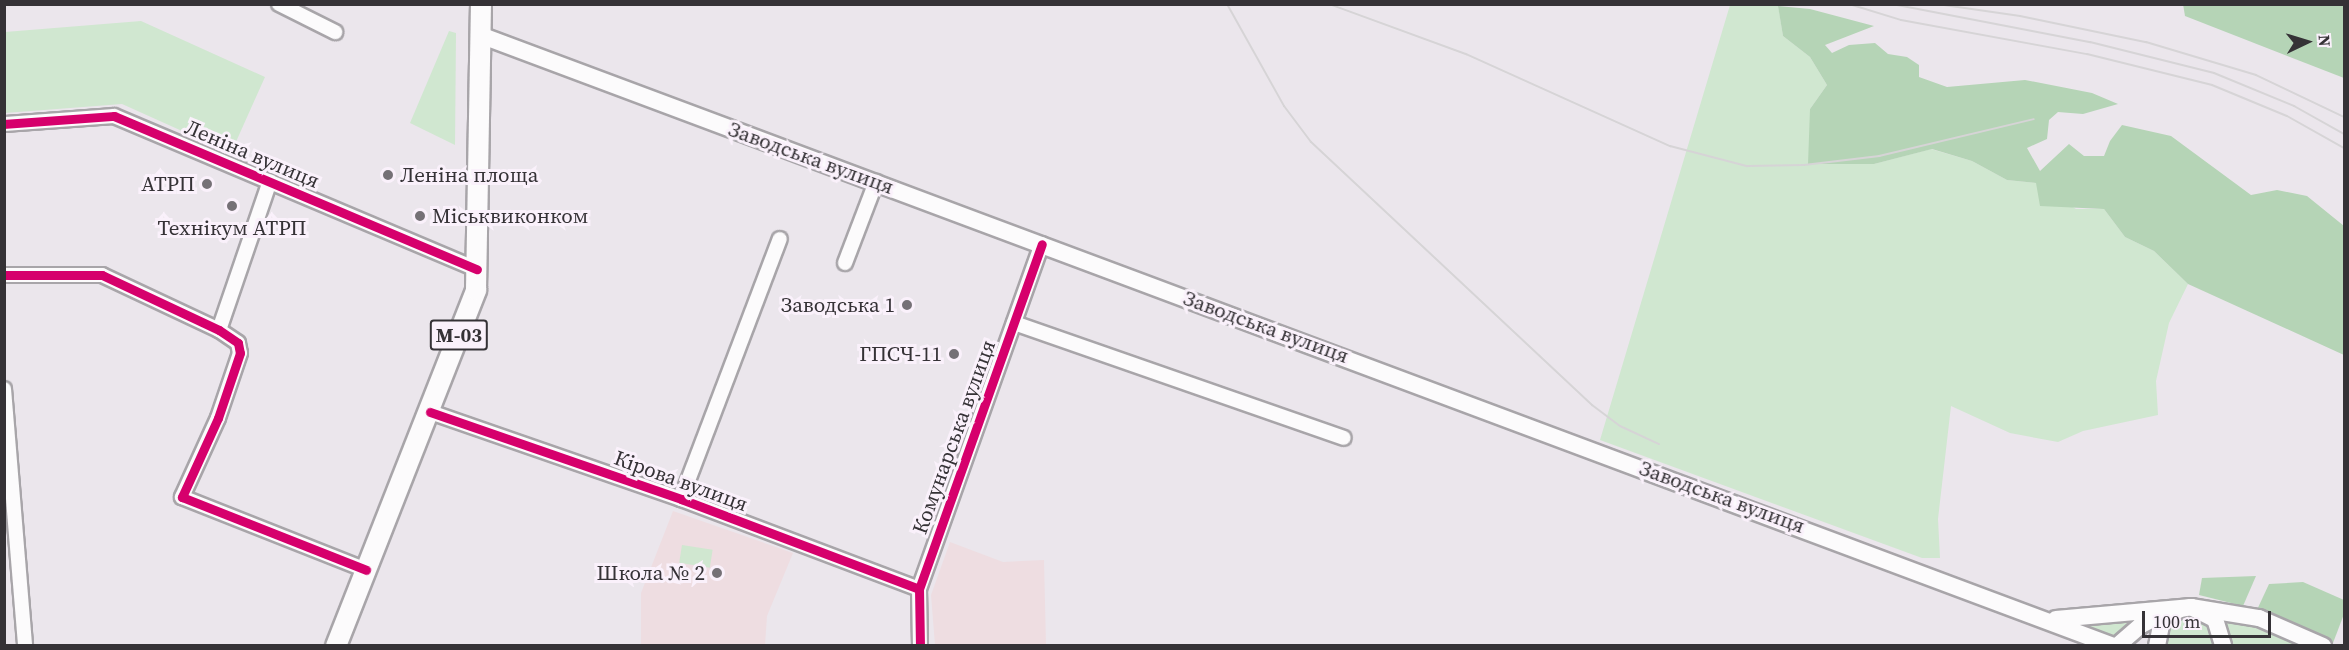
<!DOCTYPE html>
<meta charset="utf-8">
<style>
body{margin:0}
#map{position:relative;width:2349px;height:650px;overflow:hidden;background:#ebe6ec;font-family:"Source Serif 4",serif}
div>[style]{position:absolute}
.education>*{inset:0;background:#eedde1}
.green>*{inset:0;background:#d0e7d0;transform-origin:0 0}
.forest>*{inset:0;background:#b5d4b6}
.roads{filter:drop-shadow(2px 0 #a8a5a9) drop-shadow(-2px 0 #a8a5a9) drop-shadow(0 2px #a8a5a9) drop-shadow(0 -2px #a8a5a9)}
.minor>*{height:14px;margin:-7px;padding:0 7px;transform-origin:7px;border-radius:7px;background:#fcfbfc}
.major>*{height:16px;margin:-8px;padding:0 8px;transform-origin:8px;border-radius:8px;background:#fcfbfc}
.highway>*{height:20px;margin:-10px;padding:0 10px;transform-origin:10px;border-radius:10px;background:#fcfbfc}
.rail>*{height:2px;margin:-1px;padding:0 1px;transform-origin:1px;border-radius:1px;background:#d6d4d6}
.cycleway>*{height:9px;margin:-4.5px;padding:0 4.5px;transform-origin:4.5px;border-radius:4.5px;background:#d6006c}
.dots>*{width:16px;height:16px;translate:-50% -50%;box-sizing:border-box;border:3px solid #faf1fb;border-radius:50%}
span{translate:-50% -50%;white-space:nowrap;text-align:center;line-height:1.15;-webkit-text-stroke:6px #faf1fb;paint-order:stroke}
.shield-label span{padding:2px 4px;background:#faf1fb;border:2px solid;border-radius:4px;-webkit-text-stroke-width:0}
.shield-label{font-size:20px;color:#353236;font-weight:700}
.street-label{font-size:21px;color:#353236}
.poi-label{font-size:21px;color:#353236}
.left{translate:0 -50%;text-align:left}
.right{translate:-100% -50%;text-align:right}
.frame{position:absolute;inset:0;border:6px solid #353236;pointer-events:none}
.north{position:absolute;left:2277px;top:12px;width:60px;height:60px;-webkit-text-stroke:4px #faf1fb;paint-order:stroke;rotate:86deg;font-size:16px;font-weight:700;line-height:24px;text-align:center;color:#353236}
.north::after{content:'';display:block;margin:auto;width:21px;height:27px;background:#353236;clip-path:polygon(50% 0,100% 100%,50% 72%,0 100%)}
.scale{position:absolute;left:2142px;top:611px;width:129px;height:27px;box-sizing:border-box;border:3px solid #353236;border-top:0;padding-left:8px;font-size:18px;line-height:21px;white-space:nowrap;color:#353236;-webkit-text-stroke:4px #faf1fb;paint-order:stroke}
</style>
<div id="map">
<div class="education">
<div style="clip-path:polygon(673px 511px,793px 553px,767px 616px,765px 645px,641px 646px,641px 593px)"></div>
<div style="clip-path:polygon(950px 542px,1003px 562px,1044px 560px,1046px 645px,935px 645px,931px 595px)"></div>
</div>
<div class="green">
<div style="clip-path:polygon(1730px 5px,1778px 5px,1783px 36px,1810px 57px,1827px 85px,1810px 109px,1874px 164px,1931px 149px,1972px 161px,2007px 180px,2036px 183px,2076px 209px,2104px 209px,2125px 237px,2154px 251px,2188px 284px,2169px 323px,2156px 381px,2158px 415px,2083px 431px,2058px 442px,2010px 433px,1951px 406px,1938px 519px,1940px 558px,1922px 558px,1600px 440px)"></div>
<div style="clip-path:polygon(141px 21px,265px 77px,231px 153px,122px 104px,5px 113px,5px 32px)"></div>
<div style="clip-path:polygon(449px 31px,456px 33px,455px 145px,410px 123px)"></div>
<div style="left:682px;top:545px;width:31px;height:18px;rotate:9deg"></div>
<div style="clip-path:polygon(2150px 614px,2116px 642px,2069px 622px)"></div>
<div style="clip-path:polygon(2186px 614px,2200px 617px,2211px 627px,2214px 645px,2162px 645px,2167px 625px)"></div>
<div style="clip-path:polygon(2219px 618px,2254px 623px,2305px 645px,2227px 645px)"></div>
</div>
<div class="forest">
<div style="clip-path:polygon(2183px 4px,2344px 5px,2344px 78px,2185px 16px)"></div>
<div style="clip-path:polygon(1778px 6px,1810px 9px,1874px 26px,1825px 45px,1832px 53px,1849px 45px,1875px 43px,1888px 54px,1907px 57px,1919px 65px,1919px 77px,1947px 87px,2025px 80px,2092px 93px,2118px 104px,2083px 114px,2058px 112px,2049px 120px,2047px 139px,2027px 148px,2040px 171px,2069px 144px,2084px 156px,2104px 156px,2110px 141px,2122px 125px,2171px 136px,2251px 195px,2277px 190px,2307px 196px,2344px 226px,2344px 355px,2188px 284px,2154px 251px,2125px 237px,2104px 209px,2040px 206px,2036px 183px,2007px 180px,1972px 161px,1932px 149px,1874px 164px,1808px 164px,1810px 109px,1827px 85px,1810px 57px,1783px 36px)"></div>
<div style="clip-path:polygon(2256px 576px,2243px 606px,2199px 595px,2202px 578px)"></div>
<div style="clip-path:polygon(2303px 582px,2344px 600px,2344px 614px,2333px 643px,2256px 612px,2269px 584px)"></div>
</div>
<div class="roads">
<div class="minor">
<div style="left:279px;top:4px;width:63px;rotate:26.6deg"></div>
<div style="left:4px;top:124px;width:110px;rotate:-4.2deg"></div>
<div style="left:114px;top:116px;width:394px;rotate:22.9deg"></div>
<div style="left:845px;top:263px;width:87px;rotate:-69.1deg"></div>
<div style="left:4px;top:275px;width:98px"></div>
<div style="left:102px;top:275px;width:129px;rotate:25.2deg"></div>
<div style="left:219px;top:330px;width:23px;rotate:34deg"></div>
<div style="left:238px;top:343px;width:10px;rotate:79deg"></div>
<div style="left:240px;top:353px;width:69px;rotate:108.7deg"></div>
<div style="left:218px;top:418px;width:87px;rotate:114.5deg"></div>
<div style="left:182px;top:497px;width:198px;rotate:21.6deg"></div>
<div style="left:1014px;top:323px;width:349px;rotate:19.2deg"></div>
<div style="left:219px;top:330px;width:157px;rotate:-71.1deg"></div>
<div style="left:4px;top:389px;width:258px;rotate:85.3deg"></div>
<div style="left:430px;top:412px;width:266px;rotate:19.1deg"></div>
<div style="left:681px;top:499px;width:254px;rotate:20.7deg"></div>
<div style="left:681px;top:499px;width:278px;rotate:-69.2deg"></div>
<div style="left:920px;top:646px;width:57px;rotate:-91deg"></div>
<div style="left:919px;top:589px;width:366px;rotate:-70.4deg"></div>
</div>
<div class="major">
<div style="left:480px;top:35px;width:1744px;rotate:20.51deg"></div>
<div style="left:2056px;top:619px;width:136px;rotate:-5.1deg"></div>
<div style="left:2191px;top:607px;width:69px;rotate:9.2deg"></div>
<div style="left:2259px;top:618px;width:70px;rotate:23.6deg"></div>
<div style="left:2117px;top:646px;width:32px;rotate:-41deg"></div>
<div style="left:2141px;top:625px;width:28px;rotate:-27deg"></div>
<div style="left:2157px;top:646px;width:25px;rotate:-79deg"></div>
<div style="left:2162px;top:621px;width:22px;rotate:-34deg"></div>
<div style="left:2180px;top:609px;width:11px;rotate:-10deg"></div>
<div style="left:2191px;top:607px;width:27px;rotate:27deg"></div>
<div style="left:2215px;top:619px;width:28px;rotate:73deg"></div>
</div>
<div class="highway">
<div style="left:336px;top:646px;width:383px;rotate:-68.5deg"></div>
<div style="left:476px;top:290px;width:286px;rotate:-89deg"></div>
</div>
</div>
<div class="rail">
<div style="left:1227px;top:4px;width:117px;rotate:60.8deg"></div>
<div style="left:1284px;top:106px;width:45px;rotate:53.1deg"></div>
<div style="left:1311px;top:142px;width:385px;rotate:43.1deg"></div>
<div style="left:1592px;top:405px;width:35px;rotate:37deg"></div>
<div style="left:1620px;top:426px;width:43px;rotate:24.8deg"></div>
<div style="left:1329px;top:4px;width:146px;rotate:20.1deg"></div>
<div style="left:1466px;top:54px;width:224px;rotate:24.3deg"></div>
<div style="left:1670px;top:146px;width:80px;rotate:14.6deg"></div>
<div style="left:1747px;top:166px;width:57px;rotate:-1deg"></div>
<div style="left:1804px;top:165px;width:76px;rotate:-6.8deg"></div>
<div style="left:1879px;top:156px;width:159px;rotate:-13.4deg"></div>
<div style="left:1849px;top:4px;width:54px;rotate:17.1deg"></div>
<div style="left:1901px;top:20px;width:189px;rotate:10.4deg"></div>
<div style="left:2087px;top:54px;width:129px;rotate:13.9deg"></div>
<div style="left:2212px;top:85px;width:81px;rotate:22.5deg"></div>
<div style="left:2287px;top:116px;width:65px;rotate:29.3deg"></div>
<div style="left:1892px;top:4px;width:202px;rotate:10.9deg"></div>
<div style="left:2090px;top:42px;width:128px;rotate:14deg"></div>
<div style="left:2214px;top:73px;width:87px;rotate:22.4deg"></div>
<div style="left:2294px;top:106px;width:57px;rotate:29.2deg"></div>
<div style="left:1937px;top:4px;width:84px;rotate:8.2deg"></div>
<div style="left:2020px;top:16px;width:129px;rotate:11.7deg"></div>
<div style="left:2146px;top:42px;width:115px;rotate:16.7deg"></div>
<div style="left:2256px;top:75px;width:98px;rotate:25.5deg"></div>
</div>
<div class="cycleway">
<div style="left:4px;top:124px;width:110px;rotate:-4.2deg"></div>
<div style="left:114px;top:116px;width:394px;rotate:22.9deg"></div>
<div style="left:4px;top:275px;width:98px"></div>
<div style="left:102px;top:275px;width:129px;rotate:25.2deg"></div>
<div style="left:219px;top:330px;width:23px;rotate:34deg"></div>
<div style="left:238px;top:343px;width:10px;rotate:79deg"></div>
<div style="left:240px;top:353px;width:69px;rotate:108.7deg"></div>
<div style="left:218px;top:418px;width:87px;rotate:114.5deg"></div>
<div style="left:182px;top:497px;width:198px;rotate:21.6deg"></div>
<div style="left:430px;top:412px;width:266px;rotate:19.1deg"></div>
<div style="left:681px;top:499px;width:254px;rotate:20.7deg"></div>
<div style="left:920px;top:646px;width:57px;rotate:-91deg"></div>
<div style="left:919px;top:589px;width:366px;rotate:-70.4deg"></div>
</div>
<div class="dots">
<div style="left:388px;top:175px;background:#757176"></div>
<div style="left:207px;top:184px;background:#757176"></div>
<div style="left:232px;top:206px;background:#757176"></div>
<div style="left:420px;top:216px;background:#757176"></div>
<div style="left:907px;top:305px;background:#757176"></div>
<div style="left:954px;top:354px;background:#757176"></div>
<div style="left:717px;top:573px;background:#757176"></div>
</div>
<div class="shield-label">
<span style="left:459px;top:335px">М-03</span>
</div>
<div class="street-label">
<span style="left:252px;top:154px;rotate:23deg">Леніна вулиця</span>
<span style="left:811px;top:158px;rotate:20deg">Заводська вулиця</span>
<span style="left:1266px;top:327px;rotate:20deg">Заводська вулиця</span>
<span style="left:954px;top:437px;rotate:-70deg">Комунарська вулиця</span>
<span style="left:681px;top:481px;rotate:20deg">Кірова вулиця</span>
<span style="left:1722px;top:497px;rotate:20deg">Заводська вулиця</span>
</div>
<div class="poi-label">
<span class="left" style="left:400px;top:175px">Леніна площа</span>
<span class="right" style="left:195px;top:184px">АТРП</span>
<span class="left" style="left:432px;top:216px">Міськвиконком</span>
<span style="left:232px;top:228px">Технікум АТРП</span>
<span class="right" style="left:895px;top:305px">Заводська 1</span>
<span class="right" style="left:942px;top:354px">ГПСЧ-11</span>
<span class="right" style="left:705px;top:573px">Школа № 2</span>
</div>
<div class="frame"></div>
<div class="north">N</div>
<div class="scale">100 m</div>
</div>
